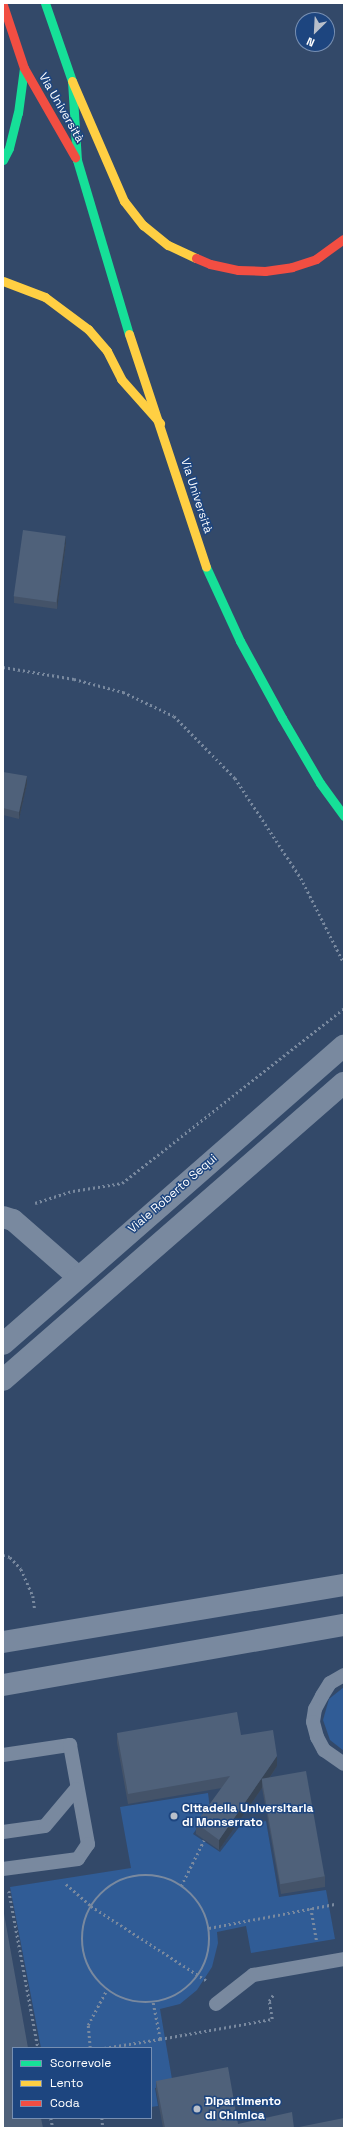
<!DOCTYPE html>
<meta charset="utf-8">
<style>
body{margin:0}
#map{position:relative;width:347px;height:2131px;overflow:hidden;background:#334969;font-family:"Space Grotesk",sans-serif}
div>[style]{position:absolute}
.green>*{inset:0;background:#305c96}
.path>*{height:2.5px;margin-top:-1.25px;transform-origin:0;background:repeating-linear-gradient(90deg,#79899f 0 2px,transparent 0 5px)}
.path>.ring{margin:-1.25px;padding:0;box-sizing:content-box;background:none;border:2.5px solid #79899f;border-radius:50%}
.lane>*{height:14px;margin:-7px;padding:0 7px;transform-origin:7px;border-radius:7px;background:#79899f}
.street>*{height:22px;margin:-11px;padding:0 11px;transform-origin:11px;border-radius:11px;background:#79899f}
.fast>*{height:9px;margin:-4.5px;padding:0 4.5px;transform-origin:4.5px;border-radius:4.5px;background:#16e098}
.slow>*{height:9px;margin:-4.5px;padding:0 4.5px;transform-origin:4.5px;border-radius:4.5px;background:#ffcf43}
.jam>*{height:9px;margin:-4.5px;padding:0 4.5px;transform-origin:4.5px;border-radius:4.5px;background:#f24e42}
.wall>*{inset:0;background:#445369}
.shaded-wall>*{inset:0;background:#374455}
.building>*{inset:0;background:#4f617a;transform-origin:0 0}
.dots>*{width:11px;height:11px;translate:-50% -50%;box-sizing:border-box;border:2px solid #1d457f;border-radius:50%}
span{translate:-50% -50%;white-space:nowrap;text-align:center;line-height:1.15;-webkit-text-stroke:3px #1d457f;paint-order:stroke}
.street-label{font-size:12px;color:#fff}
.poi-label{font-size:12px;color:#fff;font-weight:700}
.left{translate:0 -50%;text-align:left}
.frame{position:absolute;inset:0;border:4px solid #fff;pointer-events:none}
.legend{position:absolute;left:12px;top:2047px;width:140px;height:72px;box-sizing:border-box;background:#1d457f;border:1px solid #778fb2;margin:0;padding:5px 7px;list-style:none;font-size:12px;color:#fff}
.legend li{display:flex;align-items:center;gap:8px;height:20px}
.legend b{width:20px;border:1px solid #778fb2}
.north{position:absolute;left:295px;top:12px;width:40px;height:40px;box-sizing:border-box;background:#1d457f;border:1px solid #778fb2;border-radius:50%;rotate:204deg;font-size:11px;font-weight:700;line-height:16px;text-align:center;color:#fff}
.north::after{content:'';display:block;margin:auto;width:14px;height:18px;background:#b8bfca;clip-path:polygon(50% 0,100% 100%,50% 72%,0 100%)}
</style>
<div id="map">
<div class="green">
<div style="clip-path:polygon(344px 1687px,344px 1751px,330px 1740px,323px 1720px,329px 1699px)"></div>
<div style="clip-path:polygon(208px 1793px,210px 1809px,193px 1834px,220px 1852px,240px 1826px,266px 1821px,279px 1897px,326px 1890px,335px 1939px,251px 1953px,246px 1926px,217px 1932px,218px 1943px,212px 1967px,197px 1990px,180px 2004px,160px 2009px,173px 2085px,155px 2088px,158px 2106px,151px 2107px,151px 2048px,41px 2048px,10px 1887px,131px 1868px,120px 1807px)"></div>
</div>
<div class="path">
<div style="left:3px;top:667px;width:72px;rotate:9.6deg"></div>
<div style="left:74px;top:679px;width:51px;rotate:14.9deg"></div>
<div style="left:123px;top:692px;width:56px;rotate:25.2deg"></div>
<div style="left:174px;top:716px;width:87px;rotate:45.5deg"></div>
<div style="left:235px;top:778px;width:120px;rotate:56.6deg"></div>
<div style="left:301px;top:878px;width:95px;rotate:63.2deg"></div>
<div style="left:35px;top:1203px;width:40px;rotate:-18deg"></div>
<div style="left:73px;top:1191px;width:50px;rotate:-9.3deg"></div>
<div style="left:122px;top:1183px;width:283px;rotate:-38.2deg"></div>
<div style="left:3px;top:1555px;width:7px;rotate:16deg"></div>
<div style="left:10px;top:1557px;width:16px;rotate:47deg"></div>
<div style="left:21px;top:1569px;width:30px;rotate:66deg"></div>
<div style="left:33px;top:1596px;width:14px;rotate:82deg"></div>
<div class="ring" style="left:82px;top:1875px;width:125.5px;height:125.5px"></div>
<div style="left:66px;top:1884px;width:33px;rotate:41deg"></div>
<div style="left:91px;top:1906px;width:137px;rotate:32.8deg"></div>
<div style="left:181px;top:1886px;width:51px;rotate:-63.4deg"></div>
<div style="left:9px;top:1891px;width:160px;rotate:79.5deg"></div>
<div style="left:311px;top:1908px;width:34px;rotate:80deg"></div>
<div style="left:209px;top:1928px;width:128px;rotate:-10.8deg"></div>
<div style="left:160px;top:2039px;width:114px;rotate:-10.1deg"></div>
<div style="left:272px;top:2019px;width:18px;rotate:-99deg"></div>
<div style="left:269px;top:2001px;width:7px;rotate:-56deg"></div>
<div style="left:90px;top:2048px;width:23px;rotate:-95deg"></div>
<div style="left:88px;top:2025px;width:40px;rotate:-62deg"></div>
<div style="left:104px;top:2048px;width:57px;rotate:-9.1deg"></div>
<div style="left:160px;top:2039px;width:37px;rotate:-101deg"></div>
<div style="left:51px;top:2118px;width:10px;rotate:79deg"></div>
<div style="left:102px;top:2118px;width:10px;rotate:84deg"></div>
</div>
<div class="lane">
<div style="left:344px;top:1675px;width:16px;rotate:150deg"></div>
<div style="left:330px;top:1683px;width:15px;rotate:122deg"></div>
<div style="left:322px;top:1696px;width:15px;rotate:118deg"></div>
<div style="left:315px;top:1709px;width:13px;rotate:99deg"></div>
<div style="left:313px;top:1722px;width:16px;rotate:75deg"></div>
<div style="left:317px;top:1737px;width:15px;rotate:62deg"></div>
<div style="left:324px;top:1750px;width:24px;rotate:35deg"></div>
<div style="left:3px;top:1755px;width:68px;rotate:-8.5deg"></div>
<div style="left:70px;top:1745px;width:101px;rotate:79.7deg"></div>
<div style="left:88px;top:1844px;width:18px;rotate:124deg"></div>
<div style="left:78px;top:1859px;width:76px;rotate:172.4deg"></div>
<div style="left:3px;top:1832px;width:42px;rotate:-8.1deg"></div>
<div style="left:45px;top:1826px;width:48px;rotate:-50deg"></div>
<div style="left:216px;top:2004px;width:47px;rotate:-38.1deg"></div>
<div style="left:253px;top:1975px;width:92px;rotate:-10deg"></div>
</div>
<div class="street">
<div style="left:3px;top:1217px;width:10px;rotate:17deg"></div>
<div style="left:13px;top:1220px;width:86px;rotate:41.2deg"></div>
<div style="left:3px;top:1344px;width:453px;rotate:-41.2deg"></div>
<div style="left:3px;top:1380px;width:452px;rotate:-41.1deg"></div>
<div style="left:3px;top:1642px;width:346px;rotate:-9.5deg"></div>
<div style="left:3px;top:1685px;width:346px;rotate:-10deg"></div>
</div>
<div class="fast">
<div style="left:45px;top:3px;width:83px;rotate:70.9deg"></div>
<div style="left:72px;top:81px;width:79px;rotate:86.4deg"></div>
<div style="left:77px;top:160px;width:182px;rotate:73.4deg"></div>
<div style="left:3px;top:160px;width:13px;rotate:-63deg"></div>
<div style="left:9px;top:148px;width:36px;rotate:-76deg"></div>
<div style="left:18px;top:113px;width:45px;rotate:-82.4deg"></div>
<div style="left:206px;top:567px;width:81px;rotate:65.3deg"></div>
<div style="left:240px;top:641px;width:88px;rotate:61.4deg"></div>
<div style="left:282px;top:718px;width:75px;rotate:59.7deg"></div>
<div style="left:320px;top:783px;width:41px;rotate:54deg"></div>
</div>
<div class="slow">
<div style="left:72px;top:81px;width:131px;rotate:66.6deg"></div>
<div style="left:124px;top:201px;width:31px;rotate:52deg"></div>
<div style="left:143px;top:225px;width:32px;rotate:39deg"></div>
<div style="left:168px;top:245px;width:31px;rotate:25deg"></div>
<div style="left:3px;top:281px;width:45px;rotate:20.9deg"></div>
<div style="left:45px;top:297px;width:54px;rotate:36.7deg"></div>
<div style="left:88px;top:329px;width:29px;rotate:49deg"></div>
<div style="left:107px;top:351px;width:31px;rotate:63deg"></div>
<div style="left:121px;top:379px;width:59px;rotate:48.4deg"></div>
<div style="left:129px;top:334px;width:245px;rotate:71.7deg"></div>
</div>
<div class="jam">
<div style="left:3px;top:5px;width:66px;rotate:71.6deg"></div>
<div style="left:24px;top:68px;width:103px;rotate:60.2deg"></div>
<div style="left:196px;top:258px;width:15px;rotate:23deg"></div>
<div style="left:210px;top:264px;width:29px;rotate:12deg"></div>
<div style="left:238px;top:270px;width:27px;rotate:2deg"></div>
<div style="left:265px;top:271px;width:27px;rotate:-8deg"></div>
<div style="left:292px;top:267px;width:25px;rotate:-18deg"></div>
<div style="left:316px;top:259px;width:34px;rotate:-36deg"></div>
</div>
<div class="wall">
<div style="clip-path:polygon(66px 543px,57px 609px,14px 603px,14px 596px)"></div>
<div style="clip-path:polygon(3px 772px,27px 784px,19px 819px,3px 815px)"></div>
<div style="clip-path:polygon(117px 1733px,241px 1735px,277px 1766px,270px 1777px,325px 1876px,325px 1887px,281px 1894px,262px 1788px,219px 1850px,196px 1834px,196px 1823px,222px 1788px,128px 1804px,117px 1743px)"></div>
<div style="clip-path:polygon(156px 2081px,238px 2124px,294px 2128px,163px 2128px,156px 2090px)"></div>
</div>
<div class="shaded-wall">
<div style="clip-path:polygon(66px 536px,66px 543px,57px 609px,57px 601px)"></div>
<div style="clip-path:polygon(27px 776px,27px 784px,19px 819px,19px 812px)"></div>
<div style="clip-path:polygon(277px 1756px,277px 1766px,264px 1786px,262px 1778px,262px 1788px,219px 1850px,219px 1840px)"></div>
</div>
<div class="building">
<div style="left:23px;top:530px;width:43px;height:67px;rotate:8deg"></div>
<div style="clip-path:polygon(3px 772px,27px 776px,19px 812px,3px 808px)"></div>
<div style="clip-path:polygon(237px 1712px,241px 1735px,273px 1730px,277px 1756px,219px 1840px,196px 1823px,230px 1776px,128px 1794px,117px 1733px)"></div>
<div style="left:306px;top:1771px;width:107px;height:45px;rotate:80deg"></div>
<div style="clip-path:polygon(3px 1908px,28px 2048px,13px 2048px,13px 2118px,41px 2118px,43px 2128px,3px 2128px)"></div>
<div style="clip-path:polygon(228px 2067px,238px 2124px,292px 2112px,294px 2128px,165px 2128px,156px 2081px)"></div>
<div style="clip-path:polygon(344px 2118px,344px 2128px,294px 2128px)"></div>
</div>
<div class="dots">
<div style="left:174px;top:1816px;background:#b8bfca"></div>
<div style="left:197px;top:2109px;background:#b8bfca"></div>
</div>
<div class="street-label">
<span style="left:61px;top:108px;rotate:60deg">Via Università</span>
<span style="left:196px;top:496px;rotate:72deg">Via Università</span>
<span style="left:173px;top:1194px;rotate:-41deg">Viale Roberto Sequi</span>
</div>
<div class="poi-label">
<span class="left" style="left:182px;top:1816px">Cittadella Universitaria<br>di Monserrato</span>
<span class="left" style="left:205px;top:2109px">Dipartimento<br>di Chimica</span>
</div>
<div class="frame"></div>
<ul class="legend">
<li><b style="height:5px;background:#16e098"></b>Scorrevole</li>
<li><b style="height:5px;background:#ffcf43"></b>Lento</li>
<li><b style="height:5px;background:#f24e42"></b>Coda</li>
</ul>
<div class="north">N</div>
</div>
